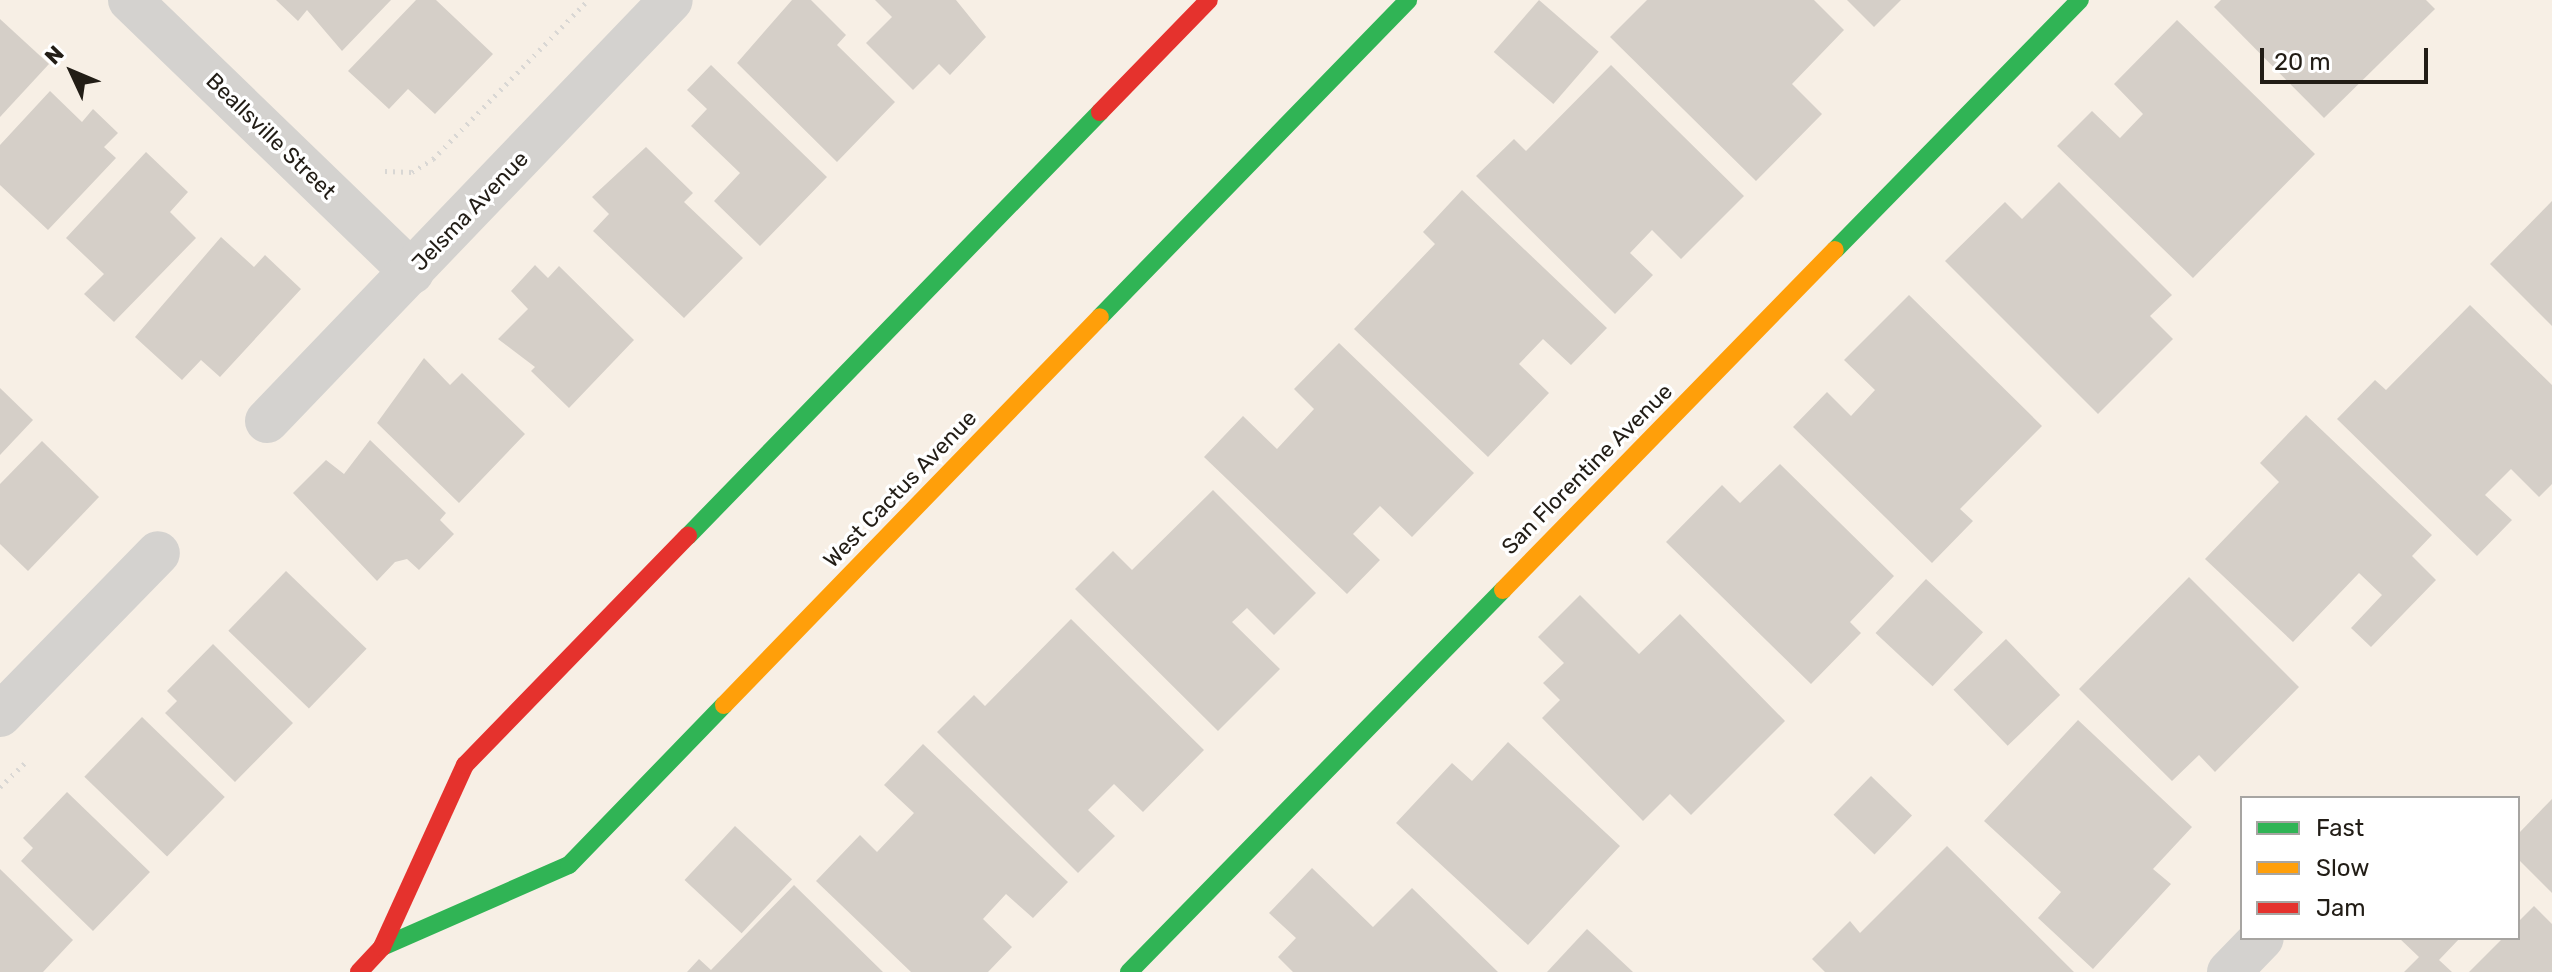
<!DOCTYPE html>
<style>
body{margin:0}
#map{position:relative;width:2552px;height:972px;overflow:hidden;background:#f7efe5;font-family:Rubik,sans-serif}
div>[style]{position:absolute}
.building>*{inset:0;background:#d5cfc8;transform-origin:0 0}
.path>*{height:5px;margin-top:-2.5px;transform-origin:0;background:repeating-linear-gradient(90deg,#d9d7d4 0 2px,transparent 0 8px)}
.street>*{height:44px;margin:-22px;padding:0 22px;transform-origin:22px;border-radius:22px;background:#d4d2cf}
.fast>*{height:18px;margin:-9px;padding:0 9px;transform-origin:9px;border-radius:9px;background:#30b455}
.slow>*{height:18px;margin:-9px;padding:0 9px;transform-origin:9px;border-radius:9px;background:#ff9f0a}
.jam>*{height:18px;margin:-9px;padding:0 9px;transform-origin:9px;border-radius:9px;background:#e5322d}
span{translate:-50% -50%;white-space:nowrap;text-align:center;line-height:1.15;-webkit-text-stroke:7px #fff;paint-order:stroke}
.street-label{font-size:22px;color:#221d16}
.legend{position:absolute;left:2240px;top:796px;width:280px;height:144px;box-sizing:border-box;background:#fff;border:2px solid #a7a5a2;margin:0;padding:10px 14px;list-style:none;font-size:24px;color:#221d16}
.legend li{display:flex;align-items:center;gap:16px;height:40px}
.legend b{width:40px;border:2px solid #a7a5a2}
.north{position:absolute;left:32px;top:32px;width:80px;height:80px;-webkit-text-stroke:6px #fff;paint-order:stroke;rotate:314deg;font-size:22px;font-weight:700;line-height:32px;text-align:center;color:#221d16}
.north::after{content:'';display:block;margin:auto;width:28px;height:36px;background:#221d16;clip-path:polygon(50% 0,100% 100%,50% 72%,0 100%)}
.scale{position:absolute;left:2260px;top:48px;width:168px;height:36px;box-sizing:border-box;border:4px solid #221d16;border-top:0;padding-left:10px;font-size:24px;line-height:28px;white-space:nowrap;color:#221d16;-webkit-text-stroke:6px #fff;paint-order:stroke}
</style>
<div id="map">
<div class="building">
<div style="clip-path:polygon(276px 0,391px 0,342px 51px,307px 10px,298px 21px)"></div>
<div style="clip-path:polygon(416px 0,436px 0,493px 54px,435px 114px,408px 89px,389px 109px,348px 71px)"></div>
<div style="clip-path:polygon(792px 0,811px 0,846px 35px,837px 45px,895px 102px,837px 162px,737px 63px)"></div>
<div style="clip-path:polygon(875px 0,956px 0,986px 37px,950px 75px,939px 64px,913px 90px,866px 43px,892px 17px)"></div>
<div style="left:1539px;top:0;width:79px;height:69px;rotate:41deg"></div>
<div style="clip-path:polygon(1647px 0,1814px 0,1844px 30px,1792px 84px,1822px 114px,1756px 181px,1610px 37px)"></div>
<div style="clip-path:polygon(1847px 0,1901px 0,1874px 27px)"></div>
<div style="clip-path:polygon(2221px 0,2426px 0,2435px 9px,2324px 118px,2214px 7px)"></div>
<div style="clip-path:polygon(0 19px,49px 64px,0 117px)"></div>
<div style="clip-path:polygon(2177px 20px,2315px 154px,2193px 278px,2057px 146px,2092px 111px,2120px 138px,2143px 114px,2114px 84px)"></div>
<div style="clip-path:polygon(711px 65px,827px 177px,760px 246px,714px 201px,740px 173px,691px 126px,707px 109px,687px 90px)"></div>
<div style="clip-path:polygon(1611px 65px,1744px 196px,1681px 259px,1652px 230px,1630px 253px,1653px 275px,1615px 314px,1476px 176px,1514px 139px,1526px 151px)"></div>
<div style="clip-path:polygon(50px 91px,82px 122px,93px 109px,118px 133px,104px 147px,116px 158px,48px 230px,0 185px,0 145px)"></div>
<div style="clip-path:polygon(646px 147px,693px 193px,684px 202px,743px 258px,684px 318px,593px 231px,609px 214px,592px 197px)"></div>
<div style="clip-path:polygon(146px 152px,188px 192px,170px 212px,196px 238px,114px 322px,84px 294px,104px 274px,66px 238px)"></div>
<div style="clip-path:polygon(2059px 182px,2172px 295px,2150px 316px,2173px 339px,2098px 414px,1945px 261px,2005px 202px,2022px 219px)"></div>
<div style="clip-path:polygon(1462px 190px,1607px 328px,1571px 365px,1543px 339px,1519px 364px,1549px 393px,1488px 457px,1354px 329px,1435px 244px,1423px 232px)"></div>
<div style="clip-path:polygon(2552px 201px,2552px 326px,2490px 264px)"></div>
<div style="clip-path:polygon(221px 237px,254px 267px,265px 255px,301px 289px,220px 377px,201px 360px,182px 380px,135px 337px)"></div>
<div style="clip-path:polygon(535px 265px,548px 278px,559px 266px,634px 340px,569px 408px,531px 371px,535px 367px,498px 339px,528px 309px,511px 291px)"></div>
<div style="clip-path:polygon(1909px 295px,2042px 426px,1960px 509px,1973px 521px,1932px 563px,1793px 427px,1827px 392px,1851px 416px,1875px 390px,1844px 360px)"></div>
<div style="clip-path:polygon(2470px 305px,2552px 385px,2552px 484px,2539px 497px,2511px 469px,2485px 495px,2512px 520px,2477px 556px,2337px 419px,2375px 380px,2386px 390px)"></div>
<div style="clip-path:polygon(1339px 343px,1474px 473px,1412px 537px,1380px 506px,1353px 534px,1380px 560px,1347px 594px,1204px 457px,1243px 416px,1277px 449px,1314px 409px,1294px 389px)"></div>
<div style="clip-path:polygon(424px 358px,450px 385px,462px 373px,525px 434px,459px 503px,377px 423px)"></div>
<div style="clip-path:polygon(0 388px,33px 420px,0 455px)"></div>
<div style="clip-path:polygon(2306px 415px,2432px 535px,2412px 556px,2436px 580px,2371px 647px,2351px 628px,2382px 595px,2359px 573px,2293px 642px,2205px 559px,2279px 482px,2260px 463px)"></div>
<div style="clip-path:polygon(370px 440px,446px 513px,440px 520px,454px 534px,419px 570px,407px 559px,395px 562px,377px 581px,293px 493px,326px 460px,344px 474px)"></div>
<div style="clip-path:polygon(42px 441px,99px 497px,28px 571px,0 544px,0 484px)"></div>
<div style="clip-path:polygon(1780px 464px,1894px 576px,1850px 622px,1861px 633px,1811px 684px,1666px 542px,1722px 485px,1740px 503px)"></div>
<div style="clip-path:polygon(1213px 490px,1316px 593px,1274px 635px,1247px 608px,1232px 622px,1280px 669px,1218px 731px,1075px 589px,1113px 551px,1132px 570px)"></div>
<div style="left:286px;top:571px;width:112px;height:83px;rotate:44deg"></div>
<div style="clip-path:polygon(2189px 577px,2299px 687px,2215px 772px,2199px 755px,2172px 781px,2079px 689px)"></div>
<div style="left:1926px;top:579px;width:78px;height:74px;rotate:43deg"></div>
<div style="clip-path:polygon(1580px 595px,1639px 654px,1680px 614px,1785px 721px,1691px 815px,1670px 794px,1643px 821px,1542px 718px,1560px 700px,1543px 683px,1564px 663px,1538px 637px)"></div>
<div style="clip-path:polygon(1071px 619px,1204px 750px,1143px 812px,1114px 784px,1088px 810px,1115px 836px,1078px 873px,937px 732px,974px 695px,985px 706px)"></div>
<div style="left:2006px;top:639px;width:78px;height:73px;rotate:46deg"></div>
<div style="clip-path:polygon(213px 644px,293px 723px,235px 782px,165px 713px,177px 701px,167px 691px)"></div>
<div style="left:142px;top:717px;width:115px;height:83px;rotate:44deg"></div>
<div style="clip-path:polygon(2078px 720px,2192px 827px,2153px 869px,2171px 884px,2093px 969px,2038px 918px,2061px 892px,1984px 821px)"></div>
<div style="clip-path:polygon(1508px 742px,1620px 846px,1528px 945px,1396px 823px,1452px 763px,1472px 781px)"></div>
<div style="clip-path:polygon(923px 744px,1068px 882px,1033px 918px,1006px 894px,983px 919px,1012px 947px,988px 972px,911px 972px,816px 881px,860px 835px,877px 852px,914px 813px,884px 785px)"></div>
<div style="left:1871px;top:776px;width:57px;height:54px;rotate:44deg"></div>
<div style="clip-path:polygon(67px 792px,150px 872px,93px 931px,21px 861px,33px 848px,23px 838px)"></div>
<div style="clip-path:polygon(2552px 799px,2552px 893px,2518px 859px,2518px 834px)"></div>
<div style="left:735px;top:826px;width:78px;height:74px;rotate:43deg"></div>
<div style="clip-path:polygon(1947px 846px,2074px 972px,1825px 972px,1812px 959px,1850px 921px,1860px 933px)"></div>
<div style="clip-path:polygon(1312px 868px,1373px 927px,1412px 888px,1498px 972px,1293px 972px,1278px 957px,1296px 938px,1269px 913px)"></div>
<div style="clip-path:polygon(0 869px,73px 940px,43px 972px,0 972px)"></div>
<div style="clip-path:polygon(794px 885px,883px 972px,687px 972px,699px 959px,711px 970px)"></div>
<div style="clip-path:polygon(2534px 906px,2552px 924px,2552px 972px,2469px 972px,2503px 938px,2518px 938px,2518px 922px)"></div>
<div style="clip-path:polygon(1587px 929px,1633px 972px,1547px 972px)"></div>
<div style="clip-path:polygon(2399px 938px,2460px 938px,2439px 960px,2452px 972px,2404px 972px,2419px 957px)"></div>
</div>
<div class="path">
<div style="left:385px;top:171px;width:27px;rotate:2deg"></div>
<div style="left:412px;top:172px;width:25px;rotate:-32deg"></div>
<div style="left:433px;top:159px;width:222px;rotate:-45.7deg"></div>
<div style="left:0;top:787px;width:35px;rotate:-44deg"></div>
</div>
<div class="street">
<div style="left:130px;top:0;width:392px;rotate:44deg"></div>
<div style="left:267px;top:421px;width:583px;rotate:-46.18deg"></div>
<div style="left:0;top:715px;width:226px;rotate:-45.7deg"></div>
<div style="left:2229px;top:972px;width:47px;rotate:-45.9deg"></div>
</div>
<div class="fast">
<div style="left:1835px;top:250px;width:350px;rotate:-45.6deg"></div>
<div style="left:1100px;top:317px;width:442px;rotate:-45.8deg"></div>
<div style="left:688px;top:536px;width:591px;rotate:-45.82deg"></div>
<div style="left:382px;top:947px;width:204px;rotate:-23.7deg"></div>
<div style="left:569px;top:865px;width:223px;rotate:-45.9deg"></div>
<div style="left:1129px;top:972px;width:535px;rotate:-45.61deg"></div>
</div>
<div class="slow">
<div style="left:1503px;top:590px;width:475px;rotate:-45.7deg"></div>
<div style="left:724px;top:705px;width:540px;rotate:-45.9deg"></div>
</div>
<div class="jam">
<div style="left:1100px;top:112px;width:156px;rotate:-45.8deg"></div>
<div style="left:359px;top:972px;width:34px;rotate:-47deg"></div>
<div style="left:382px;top:947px;width:200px;rotate:-65.5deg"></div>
<div style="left:465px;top:765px;width:320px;rotate:-45.8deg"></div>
</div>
<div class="street-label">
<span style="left:271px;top:136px;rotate:44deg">Beallsville Street</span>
<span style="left:470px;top:211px;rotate:-46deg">Jelsma Avenue</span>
<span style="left:1587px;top:469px;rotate:-45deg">San Florentine Avenue</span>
<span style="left:900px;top:489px;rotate:-46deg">West Cactus Avenue</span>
</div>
<ul class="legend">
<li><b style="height:10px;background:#30b455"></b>Fast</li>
<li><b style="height:10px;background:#ff9f0a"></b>Slow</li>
<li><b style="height:10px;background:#e5322d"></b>Jam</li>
</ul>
<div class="north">N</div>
<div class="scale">20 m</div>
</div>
